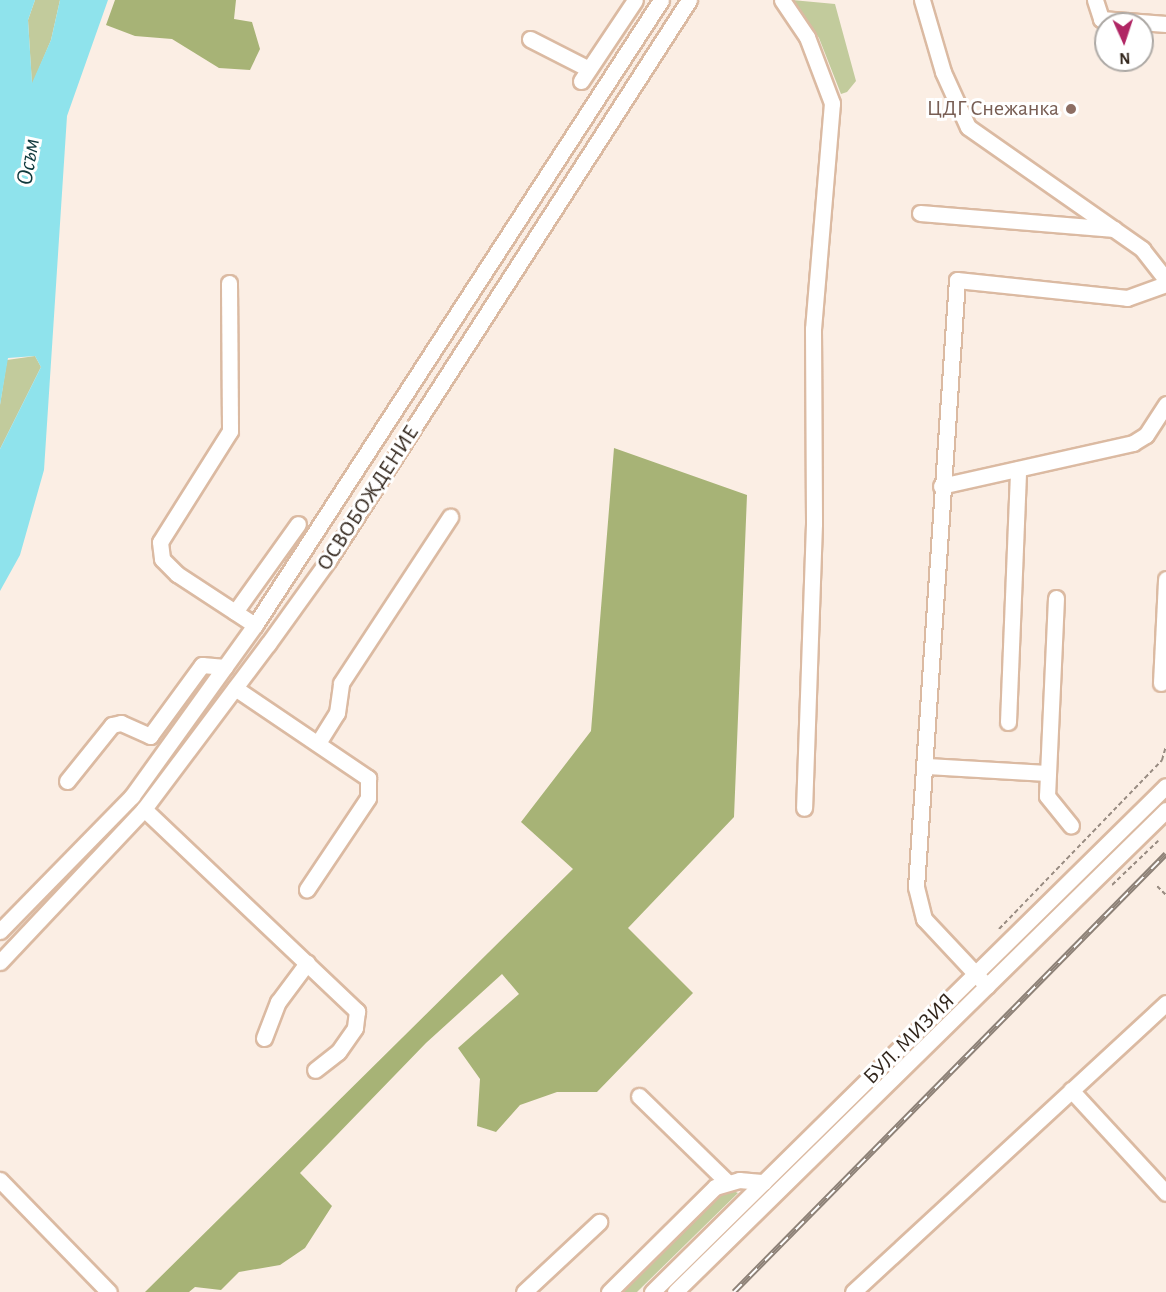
<!DOCTYPE html>
<meta charset="utf-8">
<style>
body{margin:0}
#map{position:relative;width:1166px;height:1292px;overflow:hidden;background:#fbeee4;font-family:"Alegreya Sans",sans-serif}
div>[style]{position:absolute}
.green>*{inset:0;background:#c2cb9c}
.forest>*{inset:0;background:#a7b376}
.water>*{inset:0;background:#8fe3ec}
.path>*{height:2px;margin-top:-1px;transform-origin:0;background:repeating-linear-gradient(90deg,#988b81 0 4.5px,transparent 0 7.5px)}
.roads{filter:drop-shadow(2px 0 #dbbaa2) drop-shadow(-2px 0 #dbbaa2) drop-shadow(0 2px #dbbaa2) drop-shadow(0 -2px #dbbaa2)}
.minor>*{height:15px;margin:-7.5px;padding:0 7.5px;transform-origin:7.5px;border-radius:7.5px;background:#fff}
.rail>*{height:6px;margin-top:-3px;transform-origin:0;background:repeating-linear-gradient(90deg,#fff 0 11px,#8d8177 0 22px);box-sizing:border-box;border-block:2px solid #8d8177}
.dots>*{width:16px;height:16px;translate:-50% -50%;box-sizing:border-box;border:3px solid #fff;border-radius:50%}
span{translate:-50% -50%;white-space:nowrap;text-align:center;line-height:1.15;-webkit-text-stroke:6px #fff;paint-order:stroke}
.education-label{font-size:22px;color:#785e54}
.right{translate:-100% -50%;text-align:right}
.street-label{font-size:22px;color:#33271d}
.water-label{font-size:24px;color:#0f383c;font-style:italic}
.north{position:absolute;left:1094px;top:12px;width:60px;height:60px;box-sizing:border-box;background:#fff;border:2px solid #ada9a5;border-radius:50%;rotate:177deg;font-size:16px;font-weight:700;line-height:24px;text-align:center;color:#33271d}
.north::after{content:'';display:block;margin:auto;width:21px;height:27px;background:#b02664;clip-path:polygon(50% 0,100% 100%,50% 72%,0 100%)}
</style>
<div id="map">
<div class="green">
<div style="clip-path:polygon(35px 0,60px 0,51px 40px,32px 85px,28px 20px)"></div>
<div style="clip-path:polygon(792px 0,835px 4px,856px 81px,847px 92px,841px 94px,819px 38px)"></div>
<div style="clip-path:polygon(35px 356px,41px 367px,0 449px,0 405px,7px 360px)"></div>
<div style="clip-path:polygon(731px 1190px,738px 1193px,637px 1292px,618px 1292px,721px 1191px)"></div>
</div>
<div class="forest">
<div style="clip-path:polygon(115px 0,236px 0,234px 19px,252px 22px,260px 49px,250px 70px,219px 68px,172px 39px,135px 36px,106px 25px)"></div>
<div style="clip-path:polygon(614px 448px,747px 495px,734px 817px,628px 928px,693px 993px,597px 1092px,557px 1092px,520px 1105px,496px 1132px,477px 1126px,480px 1079px,458px 1048px,519px 994px,502px 974px,426px 1043px,300px 1173px,332px 1206px,305px 1248px,280px 1265px,239px 1272px,221px 1290px,195px 1287px,189px 1292px,145px 1292px,573px 869px,521px 822px,591px 731px)"></div>
</div>
<div class="water">
<div style="clip-path:polygon(0 0,35px 0,28px 20px,32px 83px,51px 40px,60px 0,108px 0,67px 116px,44px 470px,20px 555px,0 591px,0 449px,41px 367px,35px 356px,8px 358px,0 405px)"></div>
</div>
<div class="path">
<div style="left:1112px;top:885px;width:64px;rotate:-43.7deg"></div>
<div style="left:1157px;top:886px;width:13px;rotate:45deg"></div>
<div style="left:999px;top:929px;width:235px;rotate:-46deg"></div>
<div style="left:1162px;top:760px;width:15px;rotate:-74deg"></div>
</div>
<div class="roads">
<div class="minor">
<div style="left:782px;top:0;width:45px;rotate:56deg"></div>
<div style="left:807px;top:37px;width:71px;rotate:69.3deg"></div>
<div style="left:832px;top:103px;width:227px;rotate:94.8deg"></div>
<div style="left:813px;top:329px;width:195px;rotate:89.7deg"></div>
<div style="left:814px;top:524px;width:284px;rotate:92deg"></div>
<div style="left:922px;top:0;width:75px;rotate:73.7deg"></div>
<div style="left:943px;top:72px;width:60px;rotate:65.6deg"></div>
<div style="left:968px;top:127px;width:213px;rotate:35deg"></div>
<div style="left:1142px;top:249px;width:39px;rotate:52deg"></div>
<div style="left:1095px;top:0;width:20px;rotate:72deg"></div>
<div style="left:1101px;top:19px;width:65px;rotate:4.4deg"></div>
<div style="left:530px;top:39px;width:66px;rotate:27deg"></div>
<div style="left:581px;top:81px;width:97px;rotate:-56.3deg"></div>
<div style="left:920px;top:213px;width:195px;rotate:4.7deg"></div>
<div style="left:229px;top:283px;width:148px;rotate:89.6deg"></div>
<div style="left:230px;top:431px;width:131px;rotate:122.2deg"></div>
<div style="left:160px;top:542px;width:17px;rotate:83deg"></div>
<div style="left:162px;top:559px;width:21px;rotate:45deg"></div>
<div style="left:177px;top:574px;width:93px;rotate:33.2deg"></div>
<div style="left:941px;top:486px;width:197px;rotate:-12.6deg"></div>
<div style="left:1133px;top:443px;width:15px;rotate:-32deg"></div>
<div style="left:1146px;top:435px;width:37px;rotate:-57deg"></div>
<div style="left:1056px;top:598px;width:198px;rotate:92.6deg"></div>
<div style="left:1047px;top:796px;width:38px;rotate:51deg"></div>
<div style="left:235px;top:612px;width:108px;rotate:-54.4deg"></div>
<div style="left:1161px;top:683px;width:104px;rotate:-87.2deg"></div>
<div style="left:235px;top:688px;width:161px;rotate:34.1deg"></div>
<div style="left:368px;top:778px;width:20px;rotate:90deg"></div>
<div style="left:368px;top:798px;width:110px;rotate:123.8deg"></div>
<div style="left:1008px;top:722px;width:253px;rotate:-87.7deg"></div>
<div style="left:318px;top:743px;width:36px;rotate:-58deg"></div>
<div style="left:337px;top:713px;width:30px;rotate:-82deg"></div>
<div style="left:341px;top:683px;width:199px;rotate:-56.7deg"></div>
<div style="left:926px;top:766px;width:122px;rotate:3.3deg"></div>
<div style="left:67px;top:781px;width:72px;rotate:-51.2deg"></div>
<div style="left:112px;top:725px;width:9px;rotate:-13deg"></div>
<div style="left:121px;top:723px;width:32px;rotate:24deg"></div>
<div style="left:150px;top:736px;width:88px;rotate:-53.8deg"></div>
<div style="left:202px;top:665px;width:23px;rotate:5deg"></div>
<div style="left:144px;top:809px;width:294px;rotate:43.5deg"></div>
<div style="left:357px;top:1011px;width:17px;rotate:97deg"></div>
<div style="left:355px;top:1028px;width:29px;rotate:125deg"></div>
<div style="left:338px;top:1052px;width:29px;rotate:142deg"></div>
<div style="left:0;top:931px;width:189px;rotate:-45.6deg"></div>
<div style="left:132px;top:796px;width:211px;rotate:-54.3deg"></div>
<div style="left:255px;top:625px;width:745px;rotate:-56.99deg"></div>
<div style="left:0;top:962px;width:210px;rotate:-46.7deg"></div>
<div style="left:144px;top:809px;width:206px;rotate:-53.1deg"></div>
<div style="left:268px;top:644px;width:105px;rotate:-54.3deg"></div>
<div style="left:329px;top:559px;width:665px;rotate:-57.22deg"></div>
<div style="left:987px;top:986px;width:92px;rotate:-133.2deg"></div>
<div style="left:924px;top:919px;width:33px;rotate:-104deg"></div>
<div style="left:916px;top:887px;width:608px;rotate:-86.14deg"></div>
<div style="left:957px;top:280px;width:171px;rotate:6deg"></div>
<div style="left:1127px;top:298px;width:41px;rotate:-19.7deg"></div>
<div style="left:264px;top:1038px;width:39px;rotate:-69deg"></div>
<div style="left:278px;top:1002px;width:49px;rotate:-53.4deg"></div>
<div style="left:1071px;top:1090px;width:140px;rotate:47.3deg"></div>
<div style="left:639px;top:1096px;width:123px;rotate:44.3deg"></div>
<div style="left:0;top:1180px;width:156px;rotate:45.8deg"></div>
<div style="left:524px;top:1292px;width:103px;rotate:-43deg"></div>
<div style="left:609px;top:1292px;width:149px;rotate:-44.7deg"></div>
<div style="left:715px;top:1187px;width:25px;rotate:-16deg"></div>
<div style="left:739px;top:1180px;width:25px;rotate:5deg"></div>
<div style="left:652px;top:1292px;width:721px;rotate:-44.55deg"></div>
<div style="left:675px;top:1292px;width:688px;rotate:-44.47deg"></div>
<div style="left:853px;top:1292px;width:426px;rotate:-42.7deg"></div>
</div>
</div>
<div class="rail">
<div style="left:734px;top:1292px;width:615px;rotate:-45.4deg"></div>
</div>
<div class="dots">
<div style="left:1071px;top:109px;background:#8d6e63"></div>
</div>
<div class="education-label">
<span class="right" style="left:1059px;top:109px">ЦДГ Снежанка</span>
</div>
<div class="street-label">
<span style="left:368px;top:498px;rotate:-57deg">ОСВОБОЖДЕНИЕ</span>
<span style="left:909px;top:1039px;rotate:-45deg">БУЛ. МИЗИЯ</span>
</div>
<div class="water-label">
<span style="left:29px;top:162px;rotate:-80deg">Осъм</span>
</div>
<div class="north">N</div>
</div>
